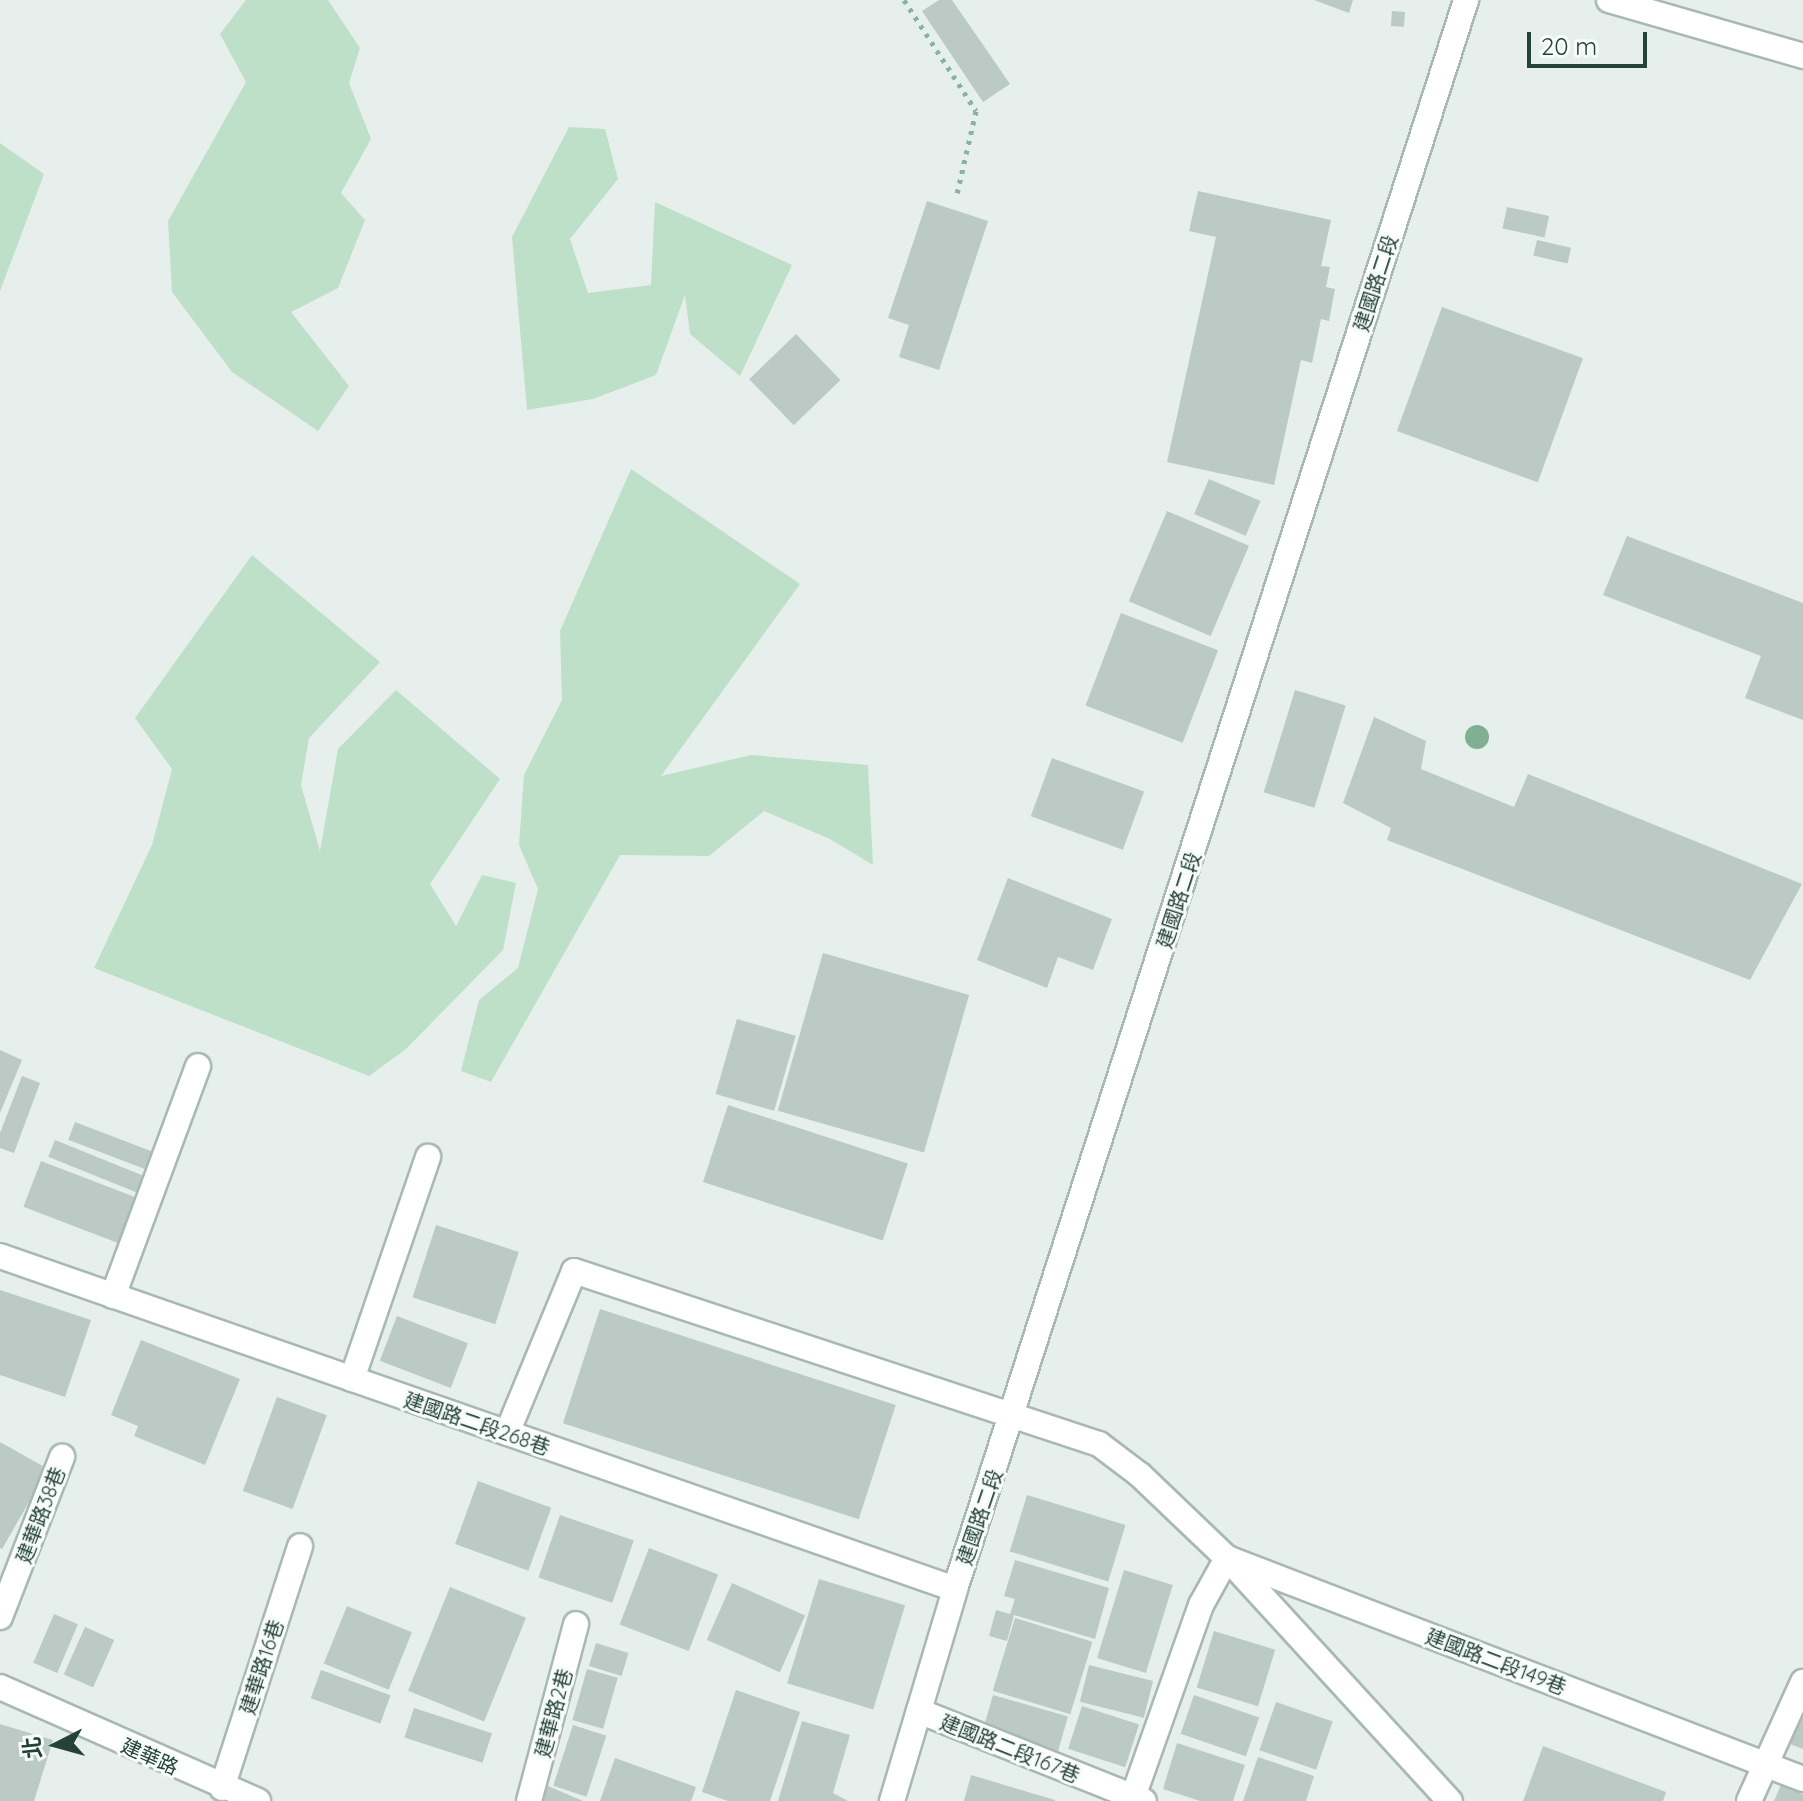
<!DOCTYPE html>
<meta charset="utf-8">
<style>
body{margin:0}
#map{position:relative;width:1803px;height:1801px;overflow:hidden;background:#e6efeb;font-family:Quicksand,"Noto Sans TC",sans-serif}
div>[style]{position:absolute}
.green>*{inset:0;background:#bfe0c8}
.building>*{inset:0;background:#bbcac4;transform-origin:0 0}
.path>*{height:5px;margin-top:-2.5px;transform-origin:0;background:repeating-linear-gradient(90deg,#86b3a5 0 4px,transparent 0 10px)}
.roads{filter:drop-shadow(2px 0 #a8b8b2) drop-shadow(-2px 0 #a8b8b2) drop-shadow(0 2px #a8b8b2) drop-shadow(0 -2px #a8b8b2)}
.minor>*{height:24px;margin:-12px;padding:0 12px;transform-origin:12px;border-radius:12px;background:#fff}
.trees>*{width:24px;height:24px;margin:-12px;border-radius:50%;background:#80af93}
span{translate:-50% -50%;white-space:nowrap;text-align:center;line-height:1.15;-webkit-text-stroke:6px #f7fbf9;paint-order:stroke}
.street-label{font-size:20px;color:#24423a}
.north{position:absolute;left:16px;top:1705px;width:80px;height:80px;-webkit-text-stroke:6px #f7fbf9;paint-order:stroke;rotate:264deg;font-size:22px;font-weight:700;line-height:32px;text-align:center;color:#24423a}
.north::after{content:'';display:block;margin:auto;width:28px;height:36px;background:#24423a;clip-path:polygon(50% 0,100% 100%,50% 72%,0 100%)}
.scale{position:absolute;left:1527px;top:32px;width:120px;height:36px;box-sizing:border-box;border:4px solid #24423a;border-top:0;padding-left:10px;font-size:24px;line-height:28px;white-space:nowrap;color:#24423a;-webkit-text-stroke:6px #f7fbf9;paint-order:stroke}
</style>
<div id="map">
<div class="green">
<div style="clip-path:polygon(246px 0,328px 0,360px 48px,349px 83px,371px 139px,341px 193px,365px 220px,338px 288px,291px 312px,349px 386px,318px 431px,232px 372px,172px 292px,168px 221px,246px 82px,220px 34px)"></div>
<div style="clip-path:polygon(569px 127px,605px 129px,618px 179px,570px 239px,588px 293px,651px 285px,655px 202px,792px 265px,740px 376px,690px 334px,685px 295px,656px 375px,593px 399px,527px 410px,512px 237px)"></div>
<div style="clip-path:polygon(0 143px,44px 174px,0 291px)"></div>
<div style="clip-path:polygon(631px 469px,800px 584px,661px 776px,751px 755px,868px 765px,873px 865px,830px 839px,764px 811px,709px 856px,620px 855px,491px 1082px,461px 1071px,479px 1000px,518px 968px,538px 889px,519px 845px,524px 775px,562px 700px,560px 631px)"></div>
<div style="clip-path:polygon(252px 555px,380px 662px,309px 738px,301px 785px,320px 851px,338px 749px,396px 690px,500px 779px,430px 884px,456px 926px,482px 875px,516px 883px,503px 950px,406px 1049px,369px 1076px,94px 968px,152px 845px,172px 769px,135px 718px)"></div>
</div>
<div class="building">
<div style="clip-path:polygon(939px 0,952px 0,1010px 84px,983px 102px,922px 11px)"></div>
<div style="clip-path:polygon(1314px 0,1353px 0,1349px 13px)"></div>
<div style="left:1392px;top:11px;width:13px;height:15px;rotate:4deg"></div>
<div style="clip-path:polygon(1198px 191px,1331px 220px,1321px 266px,1330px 267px,1326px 287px,1335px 289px,1329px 321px,1321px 319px,1312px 363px,1301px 360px,1274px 485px,1167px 462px,1216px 237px,1189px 231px)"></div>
<div style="clip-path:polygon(927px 201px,988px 221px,939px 370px,899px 357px,909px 325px,888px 318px)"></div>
<div style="left:1507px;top:207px;width:43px;height:22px;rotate:12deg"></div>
<div style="left:1537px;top:240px;width:35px;height:16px;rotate:13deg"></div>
<div style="left:1442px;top:307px;width:150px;height:132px;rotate:20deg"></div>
<div style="left:796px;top:334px;width:64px;height:65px;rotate:46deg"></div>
<div style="left:1209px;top:479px;width:56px;height:38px;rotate:23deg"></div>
<div style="left:1167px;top:511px;width:89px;height:98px;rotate:23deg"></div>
<div style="clip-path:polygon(1627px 536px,1803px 603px,1803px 720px,1745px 698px,1761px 656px,1603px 595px)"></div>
<div style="left:1121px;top:613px;width:104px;height:99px;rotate:21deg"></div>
<div style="left:1295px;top:690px;width:53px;height:107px;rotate:17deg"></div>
<div style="clip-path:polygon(1374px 717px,1426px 741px,1421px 769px,1514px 807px,1528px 774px,1802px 884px,1750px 980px,1387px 840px,1391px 828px,1343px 803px)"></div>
<div style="left:1052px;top:758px;width:98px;height:62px;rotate:20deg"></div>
<div style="clip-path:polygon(1008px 878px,1112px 919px,1093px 970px,1058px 957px,1047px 988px,977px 960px)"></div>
<div style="left:823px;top:953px;width:152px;height:164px;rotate:16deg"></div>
<div style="left:737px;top:1019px;width:61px;height:78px;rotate:16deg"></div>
<div style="clip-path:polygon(0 1050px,22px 1060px,0 1113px)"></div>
<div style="clip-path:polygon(22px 1076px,40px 1083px,14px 1153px,0 1148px,0 1133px)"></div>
<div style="left:728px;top:1105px;width:189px;height:81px;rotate:18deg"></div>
<div style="left:75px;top:1122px;width:84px;height:19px;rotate:21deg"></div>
<div style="left:55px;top:1140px;width:98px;height:18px;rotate:22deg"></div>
<div style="left:41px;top:1161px;width:104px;height:49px;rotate:21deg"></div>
<div style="left:436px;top:1225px;width:87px;height:76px;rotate:18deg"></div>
<div style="clip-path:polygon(0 1290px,91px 1320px,65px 1397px,0 1375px)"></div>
<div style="left:600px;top:1309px;width:311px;height:120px;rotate:18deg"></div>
<div style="left:397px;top:1316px;width:76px;height:48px;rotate:21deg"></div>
<div style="clip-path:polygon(141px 1340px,240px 1379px,205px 1465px,134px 1436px,138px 1426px,111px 1415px)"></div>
<div style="left:277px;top:1397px;width:53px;height:100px;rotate:20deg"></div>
<div style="clip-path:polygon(0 1442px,48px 1469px,2px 1549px,0 1548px)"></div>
<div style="left:478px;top:1481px;width:78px;height:67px;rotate:20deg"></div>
<div style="left:1027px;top:1495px;width:103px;height:59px;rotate:17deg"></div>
<div style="left:560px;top:1515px;width:78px;height:66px;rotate:19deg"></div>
<div style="left:649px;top:1548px;width:74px;height:82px;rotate:21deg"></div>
<div style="clip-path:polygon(1015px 1560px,1109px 1588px,1095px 1639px,1014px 1615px,1007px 1641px,989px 1636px,996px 1610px,1010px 1614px,1015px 1599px,1004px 1596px)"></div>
<div style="left:1124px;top:1570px;width:51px;height:92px;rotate:17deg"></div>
<div style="left:819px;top:1579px;width:90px;height:109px;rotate:17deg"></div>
<div style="left:732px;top:1583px;width:80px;height:62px;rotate:24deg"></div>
<div style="left:450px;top:1587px;width:82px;height:112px;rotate:22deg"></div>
<div style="left:347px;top:1606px;width:70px;height:62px;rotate:22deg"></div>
<div style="left:54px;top:1614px;width:26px;height:53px;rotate:23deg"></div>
<div style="left:1015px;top:1618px;width:81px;height:76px;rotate:17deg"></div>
<div style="left:85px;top:1627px;width:32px;height:52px;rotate:24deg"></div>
<div style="left:1214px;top:1631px;width:64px;height:59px;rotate:17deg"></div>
<div style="left:596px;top:1643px;width:34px;height:24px;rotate:17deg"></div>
<div style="left:1089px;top:1665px;width:66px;height:38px;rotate:14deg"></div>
<div style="left:587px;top:1669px;width:32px;height:53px;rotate:16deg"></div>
<div style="left:321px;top:1670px;width:74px;height:30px;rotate:20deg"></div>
<div style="clip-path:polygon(736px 1690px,800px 1712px,770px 1801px,728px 1801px,702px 1792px)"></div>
<div style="left:993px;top:1695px;width:78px;height:38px;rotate:16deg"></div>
<div style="left:1194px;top:1695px;width:69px;height:41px;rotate:19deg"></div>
<div style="left:1276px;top:1702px;width:60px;height:51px;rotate:19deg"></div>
<div style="left:1082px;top:1706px;width:60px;height:45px;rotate:18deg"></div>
<div style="left:414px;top:1708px;width:82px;height:31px;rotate:18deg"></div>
<div style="clip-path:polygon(1803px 1717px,1803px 1749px,1790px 1744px)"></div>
<div style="clip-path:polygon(802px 1721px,850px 1735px,833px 1793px,848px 1801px,778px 1801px)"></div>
<div style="clip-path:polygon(0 1724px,53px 1740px,34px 1801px,0 1801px)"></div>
<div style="left:573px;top:1725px;width:35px;height:64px;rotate:18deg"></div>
<div style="clip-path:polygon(1177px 1743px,1245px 1765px,1233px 1801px,1200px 1801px,1163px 1789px)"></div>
<div style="clip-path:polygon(1543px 1746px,1666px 1792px,1663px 1801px,1523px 1801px)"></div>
<div style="clip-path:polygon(1258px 1757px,1314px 1776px,1306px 1801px,1243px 1801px)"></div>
<div style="clip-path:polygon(615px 1758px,696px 1787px,691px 1801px,600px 1801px)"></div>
<div style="clip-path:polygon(971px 1775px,1055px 1800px,1055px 1801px,964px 1801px)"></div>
<div style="clip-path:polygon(1781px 1785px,1803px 1794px,1803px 1801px,1774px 1801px)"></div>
<div style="clip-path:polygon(548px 1786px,583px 1801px,541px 1801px)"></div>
</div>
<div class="path">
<div style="left:904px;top:0;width:132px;rotate:57deg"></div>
<div style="left:976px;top:111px;width:85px;rotate:102.9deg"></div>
</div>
<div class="roads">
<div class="minor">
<div style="left:1609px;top:0;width:202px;rotate:16.1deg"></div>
<div style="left:0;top:1256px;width:1011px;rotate:19.22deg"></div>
<div style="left:113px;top:1296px;width:245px;rotate:-69.7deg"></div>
<div style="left:352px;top:1379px;width:235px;rotate:-71.1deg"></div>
<div style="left:507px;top:1433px;width:175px;rotate:-67.5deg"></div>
<div style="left:574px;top:1271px;width:553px;rotate:18.24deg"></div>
<div style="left:1099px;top:1444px;width:51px;rotate:37.1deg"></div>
<div style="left:1140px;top:1475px;width:120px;rotate:43.7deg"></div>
<div style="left:1227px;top:1558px;width:330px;rotate:47.5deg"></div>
<div style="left:0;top:1617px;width:172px;rotate:-68.8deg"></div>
<div style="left:0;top:1687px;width:282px;rotate:23.8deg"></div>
<div style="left:919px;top:1711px;width:242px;rotate:21.8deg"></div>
<div style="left:222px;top:1788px;width:254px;rotate:-72.1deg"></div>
<div style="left:1133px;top:1797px;width:204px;rotate:-70.5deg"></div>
<div style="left:1201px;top:1605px;width:54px;rotate:-61deg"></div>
<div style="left:1227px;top:1558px;width:617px;rotate:20.99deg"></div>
<div style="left:529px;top:1801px;width:183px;rotate:-75.1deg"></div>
<div style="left:892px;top:1801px;width:221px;rotate:-73.4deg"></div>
<div style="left:955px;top:1589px;width:1669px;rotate:-72.17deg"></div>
<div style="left:1749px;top:1801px;width:131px;rotate:-65.6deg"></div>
</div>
</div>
<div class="trees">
<div style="left:1477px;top:737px"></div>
</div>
<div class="street-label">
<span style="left:1375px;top:283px;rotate:-72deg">建國路二段</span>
<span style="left:1178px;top:900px;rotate:-72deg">建國路二段</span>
<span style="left:477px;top:1423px;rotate:19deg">建國路二段268巷</span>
<span style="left:40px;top:1515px;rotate:-69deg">建華路38巷</span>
<span style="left:979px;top:1517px;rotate:-71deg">建國路二段</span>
<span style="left:1496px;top:1661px;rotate:21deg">建國路二段149巷</span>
<span style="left:261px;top:1667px;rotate:-72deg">建華路16巷</span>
<span style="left:553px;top:1713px;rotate:-75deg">建華路2巷</span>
<span style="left:1010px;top:1748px;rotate:22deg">建國路二段167巷</span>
<span style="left:150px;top:1756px;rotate:24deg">建華路</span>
</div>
<div class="north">北</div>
<div class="scale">20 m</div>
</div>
